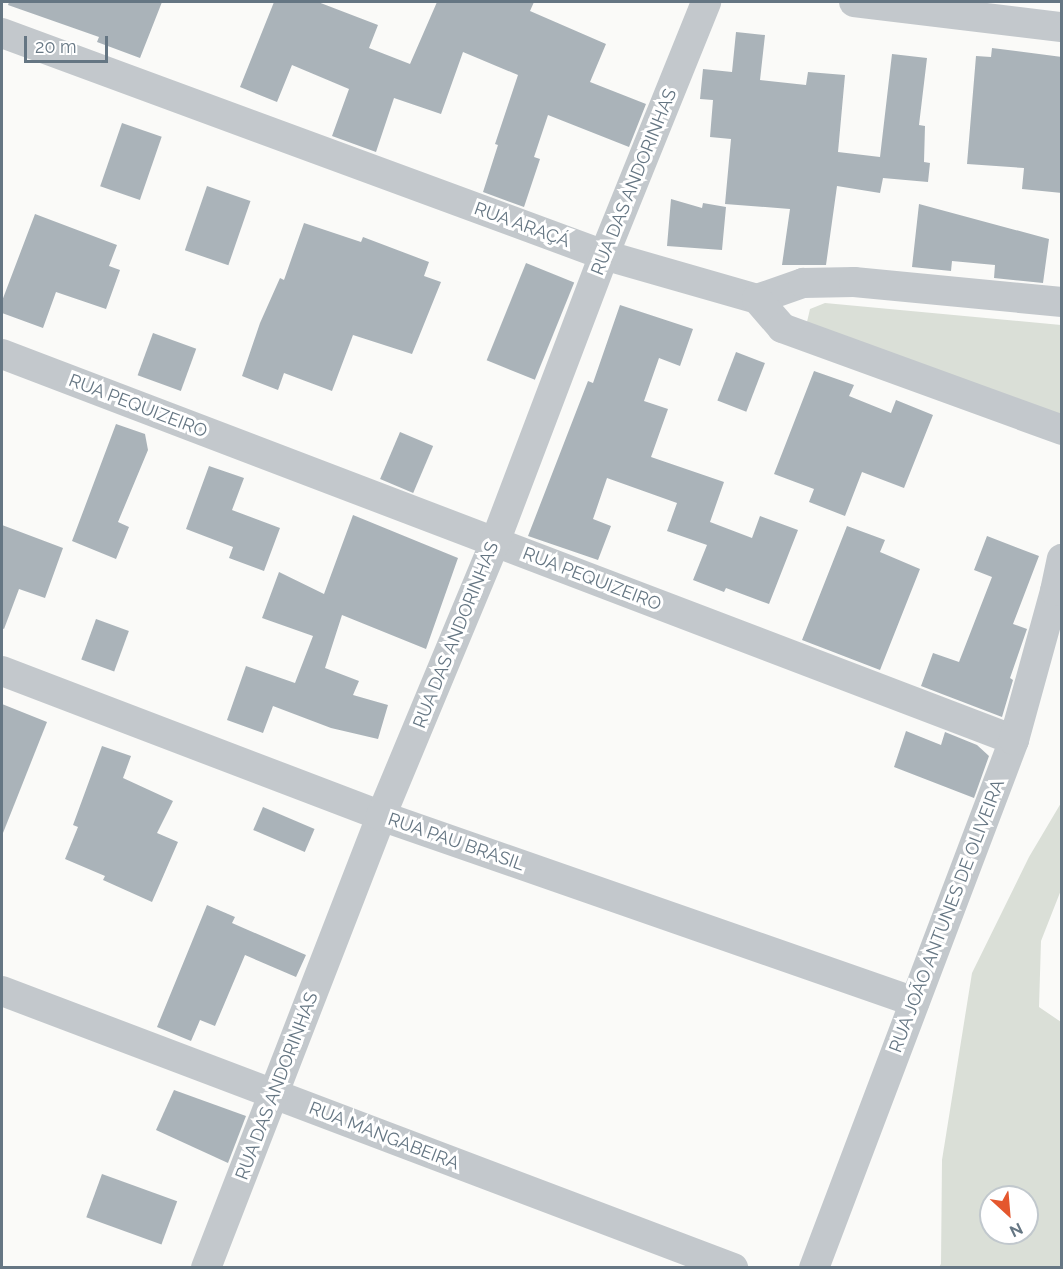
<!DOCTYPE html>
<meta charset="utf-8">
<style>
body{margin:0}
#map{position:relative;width:1063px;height:1269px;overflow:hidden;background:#fafaf8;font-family:Raleway,sans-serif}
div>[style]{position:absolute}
.green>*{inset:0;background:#dadfd7}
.building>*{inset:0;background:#aab3b9;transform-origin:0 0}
.minor>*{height:30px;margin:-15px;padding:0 15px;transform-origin:15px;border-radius:15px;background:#c3c8cc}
span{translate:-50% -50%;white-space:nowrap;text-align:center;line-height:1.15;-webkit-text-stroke:6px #fff;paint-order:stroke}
.street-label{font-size:18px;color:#657683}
.frame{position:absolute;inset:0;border:3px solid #657683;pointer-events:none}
.north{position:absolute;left:979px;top:1185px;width:60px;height:60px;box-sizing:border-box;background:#fff;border:2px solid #c1c8cd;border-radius:50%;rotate:154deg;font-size:16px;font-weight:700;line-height:24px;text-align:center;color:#657683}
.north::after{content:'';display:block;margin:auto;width:21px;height:27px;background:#e4572e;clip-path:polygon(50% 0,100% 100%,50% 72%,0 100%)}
.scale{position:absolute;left:24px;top:36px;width:84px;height:27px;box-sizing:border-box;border:3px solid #657683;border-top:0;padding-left:8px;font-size:18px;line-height:21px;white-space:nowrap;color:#657683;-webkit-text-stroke:4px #fff;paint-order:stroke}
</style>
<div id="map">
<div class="green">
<div style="clip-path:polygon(825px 303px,1061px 325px,1061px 419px,807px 322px,810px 309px)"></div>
<div style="clip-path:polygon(evenodd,1061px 803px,1061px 890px,1041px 941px,1039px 1007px,1061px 1022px,1061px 1267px,939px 1267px,941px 1264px,942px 1160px,972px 973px,1029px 857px,1061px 803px,991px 1197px,1027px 1197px,1027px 1233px,991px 1233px,991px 1197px)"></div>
</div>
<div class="building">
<div style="clip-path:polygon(9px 2px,162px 2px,140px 58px,97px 42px,99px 37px,8px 5px)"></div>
<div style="clip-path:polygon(274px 2px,318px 2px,378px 25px,369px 48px,410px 64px,437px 2px,534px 2px,530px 11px,606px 44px,590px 82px,646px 104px,629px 147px,548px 115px,534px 157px,540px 159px,524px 207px,483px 192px,498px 145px,495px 144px,518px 75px,463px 52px,441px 114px,394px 98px,376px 152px,332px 136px,349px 89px,292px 65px,277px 102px,240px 87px)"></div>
<div style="clip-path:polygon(736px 32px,765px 35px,760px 80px,806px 85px,808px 72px,845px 75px,838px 152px,880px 157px,892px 54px,927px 58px,919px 125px,925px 126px,924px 162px,930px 163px,928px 182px,883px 178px,880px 193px,837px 186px,826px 265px,782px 265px,790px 209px,725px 204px,731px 139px,710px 137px,713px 100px,700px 99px,703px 69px,732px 72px)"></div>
<div style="clip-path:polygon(992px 48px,1062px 57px,1062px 193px,1022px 189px,1024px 168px,967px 164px,976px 56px,991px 57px)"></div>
<div style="left:122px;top:123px;width:42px;height:67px;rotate:19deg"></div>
<div style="left:207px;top:186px;width:46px;height:68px;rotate:19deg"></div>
<div style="clip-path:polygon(671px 199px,702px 208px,703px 203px,726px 207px,722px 250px,667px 246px)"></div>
<div style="clip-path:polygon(919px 204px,1049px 239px,1043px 283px,994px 278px,995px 265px,952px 261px,951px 271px,912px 267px)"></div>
<div style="clip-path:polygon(35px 214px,117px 245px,109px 266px,120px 270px,106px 309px,56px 292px,43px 328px,2px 313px,2px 301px)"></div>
<div style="clip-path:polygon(304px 223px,361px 242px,363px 237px,429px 262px,424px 276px,441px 282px,412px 354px,353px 335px,332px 391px,284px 373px,278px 390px,242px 376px,260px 323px,280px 278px,284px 280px)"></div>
<div style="left:526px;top:263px;width:52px;height:105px;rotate:22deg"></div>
<div style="clip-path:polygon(620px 305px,693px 329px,680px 366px,659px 358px,644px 401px,668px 409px,651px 457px,724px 482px,710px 522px,752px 538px,760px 516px,798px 530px,769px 604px,726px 588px,724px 592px,693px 580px,707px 545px,667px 531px,677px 503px,607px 478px,593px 519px,611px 526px,598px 560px,528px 536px,588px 381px,593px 383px)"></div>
<div style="left:153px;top:333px;width:46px;height:45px;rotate:20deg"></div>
<div style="left:736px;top:352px;width:31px;height:52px;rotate:21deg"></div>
<div style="clip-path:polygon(814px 371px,854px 385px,849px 396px,891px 413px,896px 400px,933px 415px,904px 488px,862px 472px,845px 516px,809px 502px,814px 489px,774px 474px)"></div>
<div style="clip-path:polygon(116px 424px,145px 434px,148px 450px,118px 522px,129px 527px,116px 559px,72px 541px)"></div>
<div style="left:400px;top:432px;width:36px;height:51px;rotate:23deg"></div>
<div style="clip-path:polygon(209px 466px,244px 478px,232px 510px,280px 528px,264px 571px,229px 558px,233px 547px,186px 529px)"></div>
<div style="clip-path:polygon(353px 515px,458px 558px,426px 649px,342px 615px,325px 668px,359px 681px,353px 695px,388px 705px,378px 739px,331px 728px,273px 706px,263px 733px,227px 720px,246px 666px,295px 683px,313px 636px,262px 618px,279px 572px,324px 594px)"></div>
<div style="clip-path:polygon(2px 525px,63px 548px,45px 598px,19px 589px,4px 629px,2px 628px)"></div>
<div style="clip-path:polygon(847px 526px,885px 540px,880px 552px,920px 569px,880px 670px,802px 640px)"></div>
<div style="clip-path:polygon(987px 536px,1039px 556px,1013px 624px,1027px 629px,1010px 678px,1013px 680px,1002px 717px,921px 686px,933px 653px,959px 662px,992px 577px,974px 570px)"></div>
<div style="left:96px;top:619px;width:35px;height:43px;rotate:20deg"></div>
<div style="clip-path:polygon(2px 704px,47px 722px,3px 833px,2px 833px)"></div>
<div style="clip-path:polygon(906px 731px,941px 745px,945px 732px,977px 745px,989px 756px,974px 798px,894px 767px)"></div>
<div style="clip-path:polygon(102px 746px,131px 756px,123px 778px,173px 801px,157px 833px,178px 842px,152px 902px,103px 880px,105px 876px,65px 859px,78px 827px,73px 825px)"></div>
<div style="left:263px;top:807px;width:56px;height:25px;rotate:23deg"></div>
<div style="clip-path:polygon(207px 905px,235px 917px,232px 923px,306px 955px,296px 977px,245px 955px,215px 1026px,200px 1020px,191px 1041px,157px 1027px)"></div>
<div style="clip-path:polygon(174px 1090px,246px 1116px,228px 1163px,156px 1130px)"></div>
<div style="left:102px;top:1174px;width:80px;height:46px;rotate:20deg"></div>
</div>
<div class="minor">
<div style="left:854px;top:2px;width:209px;rotate:6.9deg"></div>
<div style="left:2px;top:33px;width:642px;rotate:20.24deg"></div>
<div style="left:604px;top:255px;width:159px;rotate:16deg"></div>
<div style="left:757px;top:299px;width:49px;rotate:-19.2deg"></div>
<div style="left:803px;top:283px;width:51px;rotate:-1.1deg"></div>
<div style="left:854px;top:282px;width:209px;rotate:5.5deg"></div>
<div style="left:757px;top:299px;width:38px;rotate:49deg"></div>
<div style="left:782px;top:328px;width:298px;rotate:20deg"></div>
<div style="left:2px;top:354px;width:1083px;rotate:20.88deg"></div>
<div style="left:2px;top:671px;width:406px;rotate:20.9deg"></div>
<div style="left:381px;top:816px;width:565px;rotate:19.2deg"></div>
<div style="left:2px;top:991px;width:782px;rotate:20.75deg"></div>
<div style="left:206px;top:1268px;width:485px;rotate:-68.8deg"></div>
<div style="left:381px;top:816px;width:297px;rotate:-67.4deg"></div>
<div style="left:495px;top:542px;width:307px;rotate:-69.2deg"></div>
<div style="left:604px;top:255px;width:273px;rotate:-68deg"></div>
<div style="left:814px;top:1268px;width:565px;rotate:-69.25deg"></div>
<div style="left:1014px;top:740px;width:155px;rotate:-74.6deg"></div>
<div style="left:1055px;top:591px;width:33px;rotate:-78deg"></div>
</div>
<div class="street-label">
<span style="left:634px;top:182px;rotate:-68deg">RUA DAS ANDORINHAS</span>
<span style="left:522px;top:225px;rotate:20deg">RUA ARAÇÁ</span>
<span style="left:138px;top:406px;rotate:21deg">RUA PEQUIZEIRO</span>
<span style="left:592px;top:579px;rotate:21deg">RUA PEQUIZEIRO</span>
<span style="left:456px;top:635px;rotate:-68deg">RUA DAS ANDORINHAS</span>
<span style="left:456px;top:842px;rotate:19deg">RUA PAU BRASIL</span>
<span style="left:947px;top:916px;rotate:-69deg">RUA JOÃO ANTUNES DE OLIVEIRA</span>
<span style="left:277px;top:1086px;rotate:-69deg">RUA DAS ANDORINHAS</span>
<span style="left:384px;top:1136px;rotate:21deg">RUA MANGABEIRA</span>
</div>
<div class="frame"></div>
<div class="north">N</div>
<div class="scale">20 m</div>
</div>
